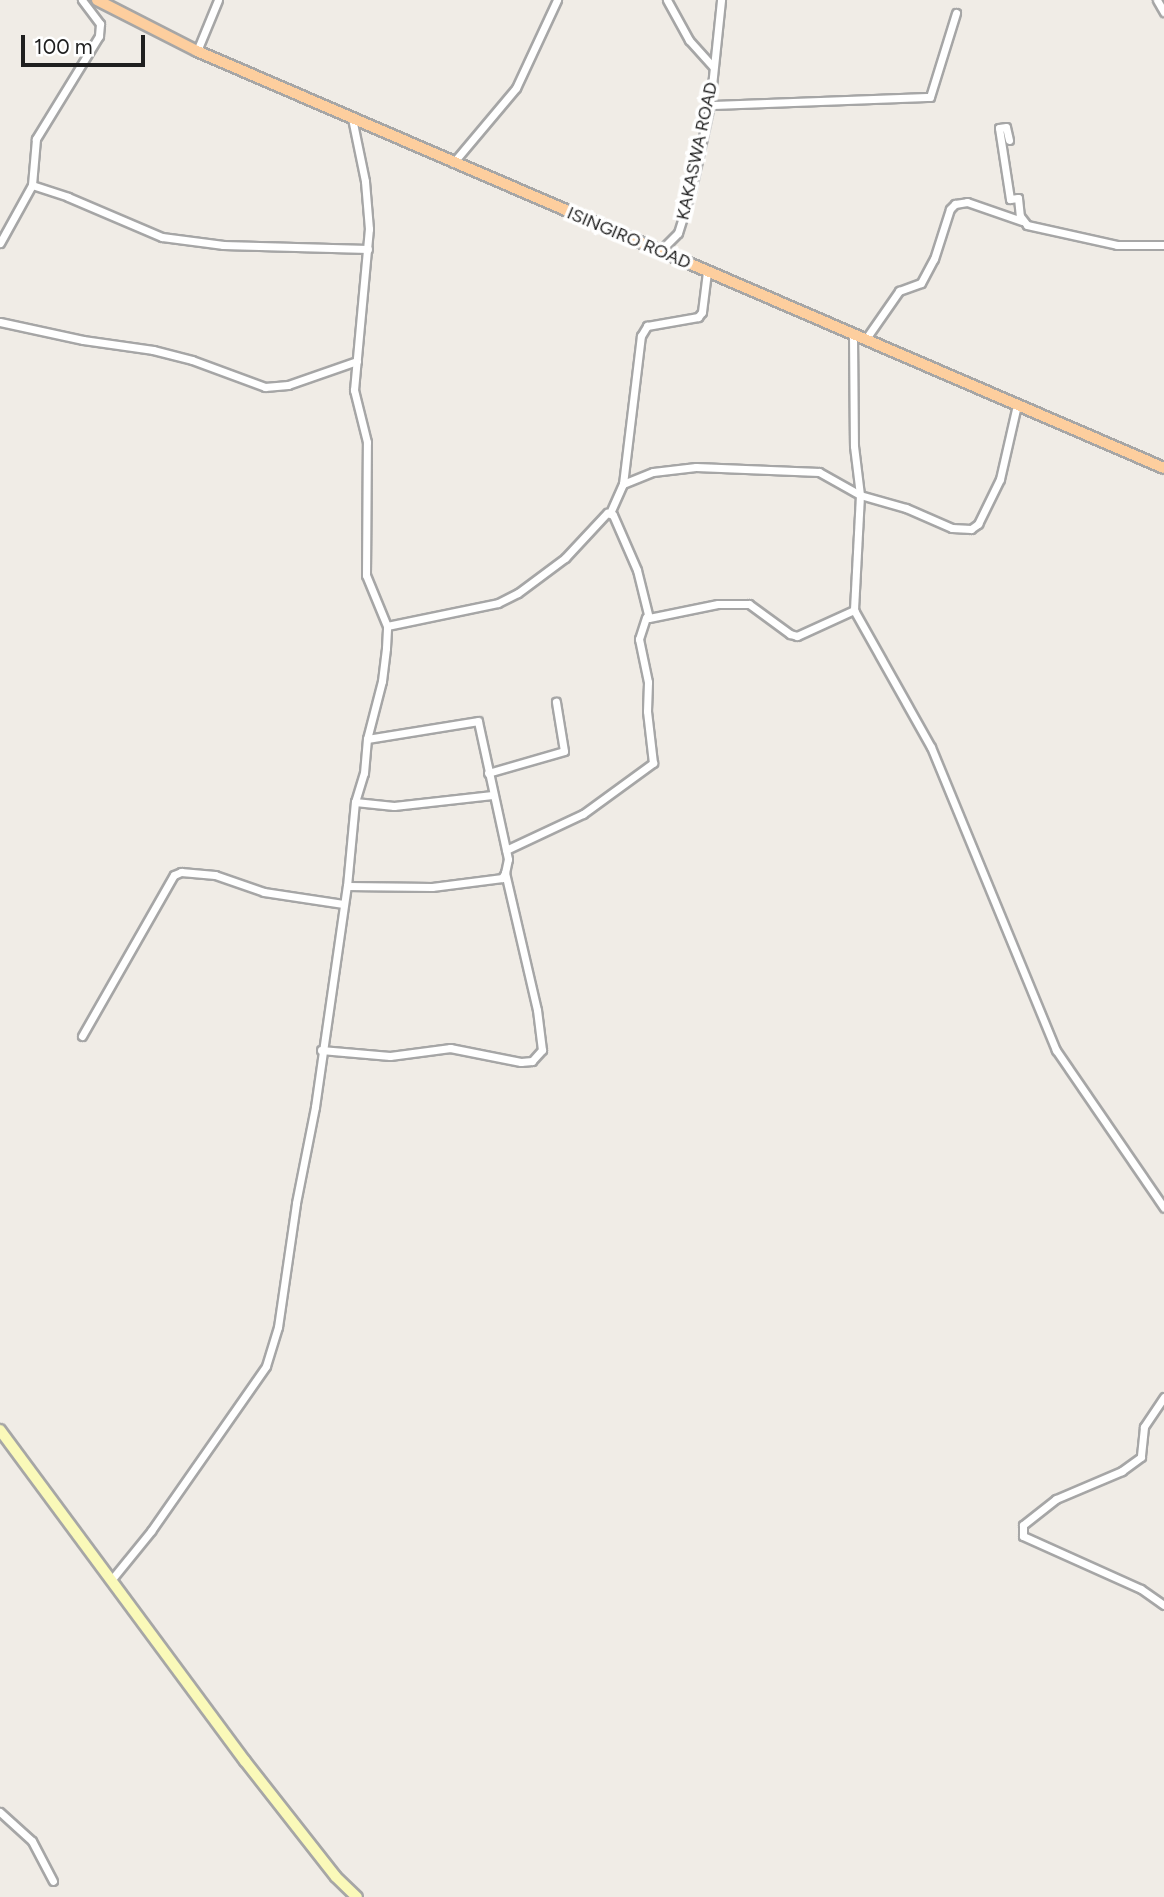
<!DOCTYPE html>
<style>
body{margin:0}
#map{position:relative;width:1164px;height:1897px;overflow:hidden;background:#f0ece6;font-family:Figtree,sans-serif}
div>[style]{position:absolute}
.roads{filter:drop-shadow(2px 0 #a6a6a6) drop-shadow(-2px 0 #a6a6a6) drop-shadow(0 2px #a6a6a6) drop-shadow(0 -2px #a6a6a6)}
.street>*{height:7px;margin:-3.5px;padding:0 3.5px;transform-origin:3.5px;border-radius:3.5px;background:#fff}
.secondary>*{height:10px;margin:-5px;padding:0 5px;transform-origin:5px;border-radius:5px;background:#faf9b9}
.primary>*{height:10px;margin:-5px;padding:0 5px;transform-origin:5px;border-radius:5px;background:#fdce9e}
span{translate:-50% -50%;white-space:nowrap;text-align:center;line-height:1.15;-webkit-text-stroke:7px #fff;paint-order:stroke}
.street-label{font-size:18px;color:#1f1f1f}
.scale{position:absolute;left:21px;top:35px;width:124px;height:32px;box-sizing:border-box;border:4px solid #1f1f1f;border-top:0;padding-left:9px;font-size:21px;line-height:24px;white-space:nowrap;color:#1f1f1f;-webkit-text-stroke:5px #fff;paint-order:stroke}
</style>
<div id="map">
<div class="roads">
<div class="street">
<div style="left:82px;top:0;width:30px;rotate:53deg"></div>
<div style="left:100px;top:24px;width:12px;rotate:95deg"></div>
<div style="left:99px;top:36px;width:121px;rotate:121.5deg"></div>
<div style="left:36px;top:139px;width:46px;rotate:95deg"></div>
<div style="left:32px;top:185px;width:38px;rotate:18deg"></div>
<div style="left:68px;top:197px;width:102px;rotate:23.1deg"></div>
<div style="left:162px;top:237px;width:62px;rotate:7.5deg"></div>
<div style="left:223px;top:245px;width:145px;rotate:1.6deg"></div>
<div style="left:667px;top:0;width:46px;rotate:61.2deg"></div>
<div style="left:689px;top:40px;width:36px;rotate:48deg"></div>
<div style="left:1157px;top:0;width:14px;rotate:60deg"></div>
<div style="left:197px;top:51px;width:55px;rotate:-67.6deg"></div>
<div style="left:710px;top:105px;width:220px;rotate:-2.1deg"></div>
<div style="left:930px;top:97px;width:88px;rotate:-72.8deg"></div>
<div style="left:1009px;top:140px;width:13px;rotate:-103deg"></div>
<div style="left:1006px;top:127px;width:7px;rotate:172deg"></div>
<div style="left:999px;top:128px;width:72px;rotate:81.2deg"></div>
<div style="left:1010px;top:199px;width:8px;rotate:-7deg"></div>
<div style="left:1018px;top:198px;width:18px;rotate:84deg"></div>
<div style="left:1020px;top:216px;width:11px;rotate:52deg"></div>
<div style="left:1027px;top:225px;width:92px;rotate:12.5deg"></div>
<div style="left:1117px;top:245px;width:47px"></div>
<div style="left:453px;top:163px;width:98px;rotate:-50deg"></div>
<div style="left:516px;top:88px;width:97px;rotate:-65deg"></div>
<div style="left:0;top:243px;width:66px;rotate:-61.1deg"></div>
<div style="left:660px;top:251px;width:25px;rotate:-45deg"></div>
<div style="left:678px;top:233px;width:47px;rotate:-72.7deg"></div>
<div style="left:692px;top:188px;width:85px;rotate:-77.8deg"></div>
<div style="left:710px;top:105px;width:106px;rotate:-84deg"></div>
<div style="left:0;top:322px;width:85px;rotate:12.2deg"></div>
<div style="left:83px;top:340px;width:71px;rotate:8.1deg"></div>
<div style="left:153px;top:350px;width:40px;rotate:14.4deg"></div>
<div style="left:192px;top:360px;width:78px;rotate:20.3deg"></div>
<div style="left:265px;top:387px;width:23px;rotate:-5deg"></div>
<div style="left:288px;top:385px;width:73px;rotate:-19.2deg"></div>
<div style="left:853px;top:335px;width:111px;rotate:89.5deg"></div>
<div style="left:854px;top:446px;width:49px;rotate:83deg"></div>
<div style="left:860px;top:495px;width:115px;rotate:93deg"></div>
<div style="left:854px;top:610px;width:157px;rotate:60.7deg"></div>
<div style="left:931px;top:747px;width:328px;rotate:67.6deg"></div>
<div style="left:1056px;top:1050px;width:191px;rotate:55.6deg"></div>
<div style="left:865px;top:340px;width:60px;rotate:-55.2deg"></div>
<div style="left:899px;top:291px;width:23px;rotate:-20deg"></div>
<div style="left:921px;top:283px;width:27px;rotate:-62deg"></div>
<div style="left:934px;top:259px;width:52px;rotate:-72.3deg"></div>
<div style="left:950px;top:209px;width:7px;rotate:-45deg"></div>
<div style="left:955px;top:204px;width:12px;rotate:-9deg"></div>
<div style="left:967px;top:202px;width:58px;rotate:19.1deg"></div>
<div style="left:623px;top:484px;width:32px;rotate:-22deg"></div>
<div style="left:653px;top:472px;width:43px;rotate:-6.6deg"></div>
<div style="left:696px;top:467px;width:123px;rotate:2.3deg"></div>
<div style="left:819px;top:472px;width:47px;rotate:29.3deg"></div>
<div style="left:860px;top:495px;width:48px;rotate:15.8deg"></div>
<div style="left:906px;top:508px;width:50px;rotate:23.5deg"></div>
<div style="left:952px;top:528px;width:19px;rotate:3deg"></div>
<div style="left:971px;top:529px;width:9px;rotate:-36deg"></div>
<div style="left:978px;top:524px;width:50px;rotate:-63.9deg"></div>
<div style="left:1000px;top:479px;width:76px;rotate:-77.1deg"></div>
<div style="left:610px;top:513px;width:32px;rotate:-66deg"></div>
<div style="left:623px;top:484px;width:149px;rotate:-83.1deg"></div>
<div style="left:641px;top:336px;width:12px;rotate:-59deg"></div>
<div style="left:647px;top:326px;width:52px;rotate:-10deg"></div>
<div style="left:698px;top:317px;width:6px;rotate:-51deg"></div>
<div style="left:702px;top:312px;width:40px;rotate:-82.9deg"></div>
<div style="left:387px;top:626px;width:113px;rotate:-11.7deg"></div>
<div style="left:498px;top:603px;width:22px;rotate:-27deg"></div>
<div style="left:518px;top:593px;width:59px;rotate:-36.7deg"></div>
<div style="left:565px;top:558px;width:62px;rotate:-47deg"></div>
<div style="left:607px;top:513px;width:6px;rotate:18deg"></div>
<div style="left:613px;top:515px;width:60px;rotate:66.4deg"></div>
<div style="left:637px;top:570px;width:49px;rotate:76deg"></div>
<div style="left:649px;top:618px;width:70px;rotate:-11.5deg"></div>
<div style="left:718px;top:604px;width:31px"></div>
<div style="left:749px;top:604px;width:51px;rotate:36.2deg"></div>
<div style="left:790px;top:634px;width:7px;rotate:16deg"></div>
<div style="left:797px;top:636px;width:63px;rotate:-24.5deg"></div>
<div style="left:488px;top:773px;width:79px;rotate:-16.1deg"></div>
<div style="left:564px;top:751px;width:50px;rotate:-99.3deg"></div>
<div style="left:355px;top:802px;width:39px;rotate:6deg"></div>
<div style="left:394px;top:806px;width:99px;rotate:-6.4deg"></div>
<div style="left:506px;top:850px;width:85px;rotate:-25.1deg"></div>
<div style="left:583px;top:814px;width:87px;rotate:-36.1deg"></div>
<div style="left:653px;top:763px;width:52px;rotate:-96.6deg"></div>
<div style="left:647px;top:711px;width:29px;rotate:-88deg"></div>
<div style="left:648px;top:682px;width:44px;rotate:-101.8deg"></div>
<div style="left:639px;top:639px;width:23px;rotate:-72deg"></div>
<div style="left:347px;top:886px;width:85px;rotate:0.7deg"></div>
<div style="left:432px;top:887px;width:71px;rotate:-7.3deg"></div>
<div style="left:502px;top:878px;width:6px;rotate:-59deg"></div>
<div style="left:82px;top:1036px;width:185px;rotate:-60.3deg"></div>
<div style="left:174px;top:875px;width:8px;rotate:-23deg"></div>
<div style="left:181px;top:872px;width:34px;rotate:5deg"></div>
<div style="left:215px;top:875px;width:52px;rotate:19.1deg"></div>
<div style="left:264px;top:892px;width:80px;rotate:8.6deg"></div>
<div style="left:321px;top:1050px;width:69px;rotate:5deg"></div>
<div style="left:390px;top:1056px;width:61px;rotate:-7.6deg"></div>
<div style="left:450px;top:1048px;width:72px;rotate:11.2deg"></div>
<div style="left:521px;top:1062px;width:11px;rotate:-5deg"></div>
<div style="left:532px;top:1061px;width:15px;rotate:-48deg"></div>
<div style="left:542px;top:1050px;width:40px;rotate:-97.1deg"></div>
<div style="left:537px;top:1010px;width:141px;rotate:-103.1deg"></div>
<div style="left:505px;top:873px;width:14px;rotate:-78deg"></div>
<div style="left:508px;top:859px;width:141px;rotate:-102.3deg"></div>
<div style="left:478px;top:721px;width:112px;rotate:170.8deg"></div>
<div style="left:1164px;top:1397px;width:36px;rotate:124deg"></div>
<div style="left:1144px;top:1427px;width:30px;rotate:96deg"></div>
<div style="left:1141px;top:1457px;width:24px;rotate:144deg"></div>
<div style="left:1122px;top:1471px;width:72px;rotate:157deg"></div>
<div style="left:1056px;top:1499px;width:42px;rotate:141.8deg"></div>
<div style="left:1023px;top:1525px;width:11px;rotate:90deg"></div>
<div style="left:1023px;top:1536px;width:129px;rotate:24.2deg"></div>
<div style="left:1141px;top:1589px;width:28px;rotate:35deg"></div>
<div style="left:112px;top:1579px;width:62px;rotate:-50.9deg"></div>
<div style="left:151px;top:1531px;width:201px;rotate:-55.1deg"></div>
<div style="left:266px;top:1366px;width:41px;rotate:-72.9deg"></div>
<div style="left:278px;top:1327px;width:125px;rotate:-81.7deg"></div>
<div style="left:296px;top:1203px;width:98px;rotate:-78.8deg"></div>
<div style="left:315px;top:1107px;width:223px;rotate:-81.8deg"></div>
<div style="left:347px;top:886px;width:84px;rotate:-84.6deg"></div>
<div style="left:355px;top:802px;width:30px;rotate:-73deg"></div>
<div style="left:364px;top:773px;width:34px;rotate:-85deg"></div>
<div style="left:367px;top:739px;width:60px;rotate:-75.5deg"></div>
<div style="left:382px;top:681px;width:33px;rotate:-83deg"></div>
<div style="left:386px;top:648px;width:22px;rotate:-87deg"></div>
<div style="left:387px;top:626px;width:55px;rotate:-112.4deg"></div>
<div style="left:366px;top:575px;width:133px;rotate:-89.6deg"></div>
<div style="left:367px;top:442px;width:54px;rotate:-104deg"></div>
<div style="left:354px;top:390px;width:162px;rotate:-84.7deg"></div>
<div style="left:369px;top:229px;width:48px;rotate:-94.8deg"></div>
<div style="left:365px;top:181px;width:64px;rotate:-101.7deg"></div>
<div style="left:0;top:1812px;width:43px;rotate:42.2deg"></div>
<div style="left:32px;top:1841px;width:45px;rotate:62.3deg"></div>
</div>
<div class="secondary">
<div style="left:0;top:1430px;width:412px;rotate:53.5deg"></div>
<div style="left:245px;top:1761px;width:147px;rotate:51.9deg"></div>
<div style="left:336px;top:1877px;width:29px;rotate:44deg"></div>
</div>
<div class="primary">
<div style="left:97px;top:0;width:112px;rotate:27deg"></div>
<div style="left:197px;top:51px;width:1053px;rotate:23.33deg"></div>
</div>
</div>
<div class="street-label">
<span style="left:697px;top:151px;rotate:-78deg">KAKASWA ROAD</span>
<span style="left:629px;top:238px;rotate:23deg">ISINGIRO ROAD</span>
</div>
<div class="scale">100 m</div>
</div>
